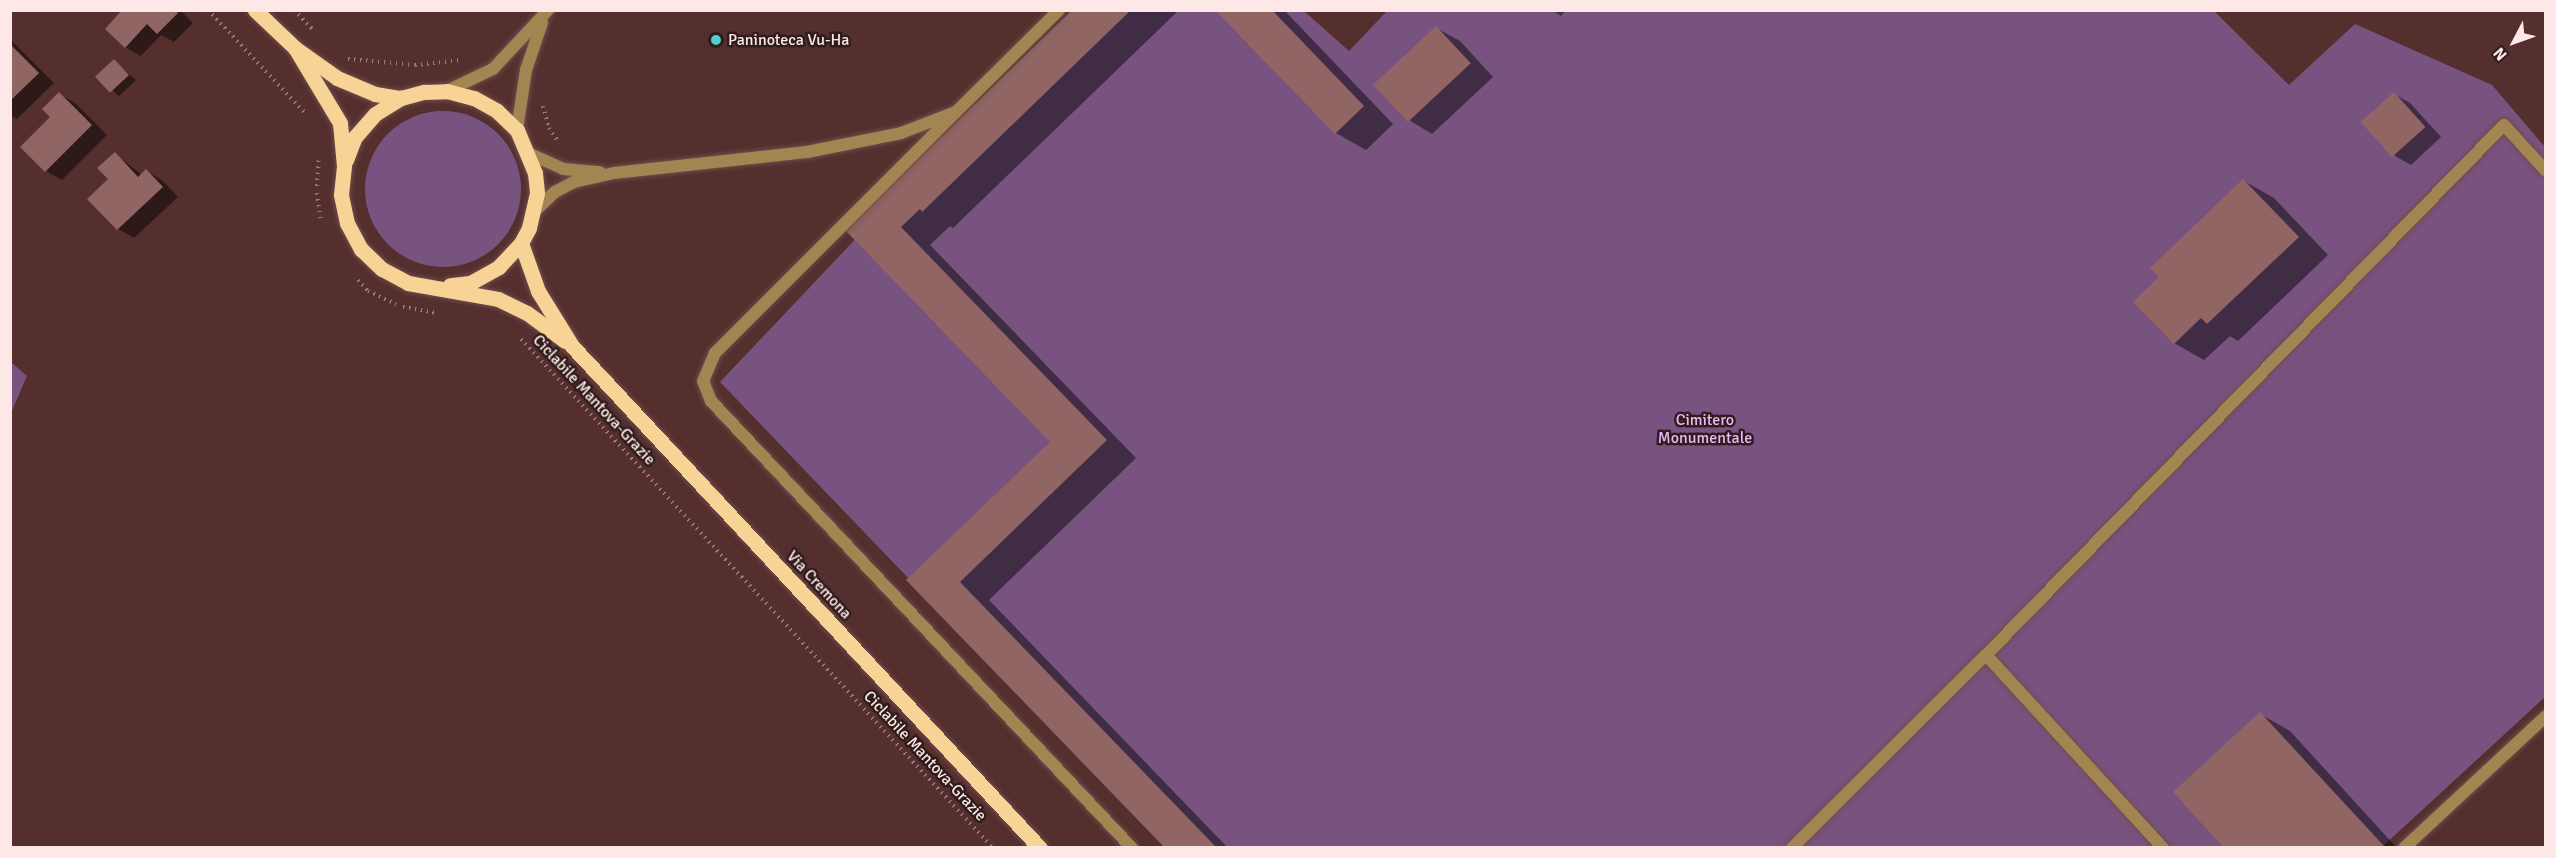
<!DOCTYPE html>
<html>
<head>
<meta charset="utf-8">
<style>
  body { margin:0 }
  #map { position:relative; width:2556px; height:858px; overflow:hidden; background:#552f2e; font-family:Signika,sans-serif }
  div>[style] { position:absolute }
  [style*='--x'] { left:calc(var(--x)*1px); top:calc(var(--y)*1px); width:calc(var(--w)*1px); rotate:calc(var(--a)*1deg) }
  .green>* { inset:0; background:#785380 }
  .round { border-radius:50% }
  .shadow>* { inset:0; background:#0007 }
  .building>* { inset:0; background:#906564; transform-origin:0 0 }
  .path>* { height:4px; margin-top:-2px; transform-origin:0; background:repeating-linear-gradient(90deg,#9a7b7a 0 1.5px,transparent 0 6px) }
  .roads { filter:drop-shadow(0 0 2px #704d4c) drop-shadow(0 0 2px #704d4c) }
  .service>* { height:12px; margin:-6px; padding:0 6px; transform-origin:6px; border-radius:6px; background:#a38552 }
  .minor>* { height:12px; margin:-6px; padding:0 6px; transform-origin:6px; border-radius:6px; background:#a38552 }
  .primary>* { height:15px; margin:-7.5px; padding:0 7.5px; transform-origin:7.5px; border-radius:7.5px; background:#f7d396 }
  .dots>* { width:16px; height:16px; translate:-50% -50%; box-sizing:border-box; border:3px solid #2f1d1c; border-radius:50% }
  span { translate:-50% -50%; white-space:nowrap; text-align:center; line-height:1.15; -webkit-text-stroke:5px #2f1d1c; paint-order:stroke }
  .poi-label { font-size:16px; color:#fde8e7 }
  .left { translate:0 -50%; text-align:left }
  .street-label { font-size:16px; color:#fde8e7 }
  .park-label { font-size:16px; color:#efb6fc }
  .frame { position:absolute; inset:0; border:12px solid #fde8e7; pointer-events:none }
  .north { position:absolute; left:2484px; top:12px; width:60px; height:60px; -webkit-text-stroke:4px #2f1d1c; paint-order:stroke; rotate:229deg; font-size:16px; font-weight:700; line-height:24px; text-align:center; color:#fde8e7 }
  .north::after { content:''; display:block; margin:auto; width:21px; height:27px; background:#fde8e7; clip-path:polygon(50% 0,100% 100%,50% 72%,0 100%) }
</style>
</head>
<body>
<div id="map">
  <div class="green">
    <div style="clip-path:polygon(1388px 10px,2214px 11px,2289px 85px,2355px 24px,2492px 85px,2545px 147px,2545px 697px,2382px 847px,1187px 847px,911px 581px,720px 382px,865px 229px,1083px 11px,1304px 11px,1349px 51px)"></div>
    <div class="round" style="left:365px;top:111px;width:156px;height:156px"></div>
    <div style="clip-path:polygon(11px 362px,27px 376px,11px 413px)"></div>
  </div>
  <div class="shadow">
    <div style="clip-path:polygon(124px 10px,180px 10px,193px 23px,174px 42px,161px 35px,141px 56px,125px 47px)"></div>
    <div style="clip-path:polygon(1075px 10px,1179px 10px,953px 228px,950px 226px,930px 245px,1136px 458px,989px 600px,1228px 848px,1167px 848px,909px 580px,1052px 442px,847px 230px)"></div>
    <div style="clip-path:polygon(1217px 10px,1284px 10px,1393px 124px,1366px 150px,1336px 133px)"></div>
    <div style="clip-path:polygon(1552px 10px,1566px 10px,1561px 16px)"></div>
    <div style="clip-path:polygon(1436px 28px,1460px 41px,1493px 77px,1432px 134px,1409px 120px,1375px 85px)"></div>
    <div style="clip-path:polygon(10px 39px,54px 83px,17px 119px,10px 116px)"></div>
    <div style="clip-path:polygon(114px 61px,136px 80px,119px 96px,97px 77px)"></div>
    <div style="clip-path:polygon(59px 94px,75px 103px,107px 135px,62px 180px,46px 171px,52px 117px)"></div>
    <div style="clip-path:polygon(2394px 94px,2410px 103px,2441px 137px,2411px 165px,2395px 156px)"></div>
    <div style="clip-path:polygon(115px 154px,142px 175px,146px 171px,162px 180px,178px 197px,134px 238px,118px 229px,89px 199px,110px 179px)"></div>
    <div style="clip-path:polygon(2244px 181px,2274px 198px,2328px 255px,2238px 341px,2230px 336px,2204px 360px,2174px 343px,2161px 277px)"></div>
    <div style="clip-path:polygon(2260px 714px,2290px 731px,2397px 848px,2226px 848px)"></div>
  </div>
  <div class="building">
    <div style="clip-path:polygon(122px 10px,175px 10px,178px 13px,157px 34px,147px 24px,125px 48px,105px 29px)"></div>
    <div style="clip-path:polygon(1072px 10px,1131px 10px,922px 212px,920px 209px,901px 227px,1107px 440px,960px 582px,1217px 848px,1165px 848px,906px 580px,1050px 442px,845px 230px)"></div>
    <div style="clip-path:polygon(1215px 10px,1272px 10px,1364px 106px,1335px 134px)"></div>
    <div style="left:1436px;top:26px;width:51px;height:86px;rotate:47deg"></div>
    <div style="clip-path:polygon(10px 44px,39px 73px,10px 101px)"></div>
    <div style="left:114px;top:59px;width:22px;height:26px;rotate:47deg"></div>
    <div style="clip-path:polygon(59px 92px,92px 125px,45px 172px,20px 147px,50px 117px,42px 109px)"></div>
    <div style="left:2394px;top:92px;width:47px;height:45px;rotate:48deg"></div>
    <div style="clip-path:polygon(115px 152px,138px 177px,146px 169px,163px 187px,117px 230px,87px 199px,108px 179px,97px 168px)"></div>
    <div style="clip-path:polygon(2243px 179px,2299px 237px,2207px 324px,2201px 318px,2174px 344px,2133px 302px,2159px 277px,2150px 268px)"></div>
    <div style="clip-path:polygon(2260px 712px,2384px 846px,2382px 848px,2224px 848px,2173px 792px)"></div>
  </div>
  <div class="path">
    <div style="--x:208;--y:10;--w:143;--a:46.7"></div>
    <div style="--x:294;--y:10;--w:30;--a:46"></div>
    <div style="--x:348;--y:59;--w:67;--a:5.1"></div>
    <div style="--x:415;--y:65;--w:46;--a:-6.2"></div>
    <div style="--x:543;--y:106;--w:23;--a:75"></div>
    <div style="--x:549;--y:128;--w:18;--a:56"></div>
    <div style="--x:317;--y:186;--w:26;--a:-86"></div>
    <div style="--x:317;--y:193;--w:28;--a:82"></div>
    <div style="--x:358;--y:280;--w:15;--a:48"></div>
    <div style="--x:368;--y:291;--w:31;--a:25"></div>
    <div style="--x:403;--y:307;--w:35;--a:10"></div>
    <div style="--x:521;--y:339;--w:694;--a:47.16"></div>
  </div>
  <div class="roads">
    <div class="service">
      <div style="--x:715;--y:353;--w:30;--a:113"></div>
      <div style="--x:703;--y:381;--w:22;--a:68"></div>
      <div style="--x:711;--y:401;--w:614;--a:46.72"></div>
      <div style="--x:1792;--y:848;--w:274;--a:-44.9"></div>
      <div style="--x:2163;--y:848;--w:262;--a:-132.5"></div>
      <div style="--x:1986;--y:655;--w:741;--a:-45.66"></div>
      <div style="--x:2504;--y:125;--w:62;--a:47.6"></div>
      <div style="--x:2404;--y:848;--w:194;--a:-42.9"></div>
    </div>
    <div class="minor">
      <div style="--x:447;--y:91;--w:51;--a:-25.6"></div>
      <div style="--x:493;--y:69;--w:81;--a:-47"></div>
      <div style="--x:517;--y:130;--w:61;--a:-81.5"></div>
      <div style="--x:526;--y:70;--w:50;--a:-71.2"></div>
      <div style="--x:530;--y:154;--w:36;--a:24"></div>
      <div style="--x:563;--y:169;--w:37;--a:5"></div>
      <div style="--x:534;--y:212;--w:29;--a:-44"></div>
      <div style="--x:555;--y:192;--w:21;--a:-28"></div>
      <div style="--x:574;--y:182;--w:41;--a:-12.7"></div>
      <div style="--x:614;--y:173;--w:194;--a:-6.2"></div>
      <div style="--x:807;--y:152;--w:96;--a:-11.4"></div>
      <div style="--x:901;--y:133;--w:59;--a:-20.9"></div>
      <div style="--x:956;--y:112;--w:145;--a:-44.7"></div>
      <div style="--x:715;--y:353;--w:337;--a:-45"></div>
    </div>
    <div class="primary">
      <div style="--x:255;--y:10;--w:55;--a:43.5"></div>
      <div style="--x:295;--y:48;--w:52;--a:35.5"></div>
      <div style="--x:337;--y:78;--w:41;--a:22.8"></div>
      <div style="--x:375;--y:94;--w:26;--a:9"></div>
      <div style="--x:295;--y:48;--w:87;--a:59"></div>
      <div style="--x:340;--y:123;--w:43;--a:84.7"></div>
      <div style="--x:344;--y:166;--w:29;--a:96"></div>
      <div style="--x:341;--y:195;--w:29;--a:78"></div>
      <div style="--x:347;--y:223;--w:30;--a:62"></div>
      <div style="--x:361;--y:249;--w:29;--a:44"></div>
      <div style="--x:382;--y:269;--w:30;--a:28"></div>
      <div style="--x:408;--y:283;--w:91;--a:10.1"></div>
      <div style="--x:498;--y:299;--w:32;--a:26"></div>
      <div style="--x:527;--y:313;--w:47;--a:36.4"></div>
      <div style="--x:346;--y:160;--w:25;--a:-69"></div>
      <div style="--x:355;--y:137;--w:30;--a:-49"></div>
      <div style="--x:375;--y:114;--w:31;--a:-32"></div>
      <div style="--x:401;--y:98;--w:24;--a:-15"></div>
      <div style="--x:424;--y:92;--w:23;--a:-2"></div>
      <div style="--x:447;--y:91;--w:28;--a:15"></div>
      <div style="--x:474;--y:98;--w:26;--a:29"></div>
      <div style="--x:497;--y:111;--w:28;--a:44"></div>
      <div style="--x:517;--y:130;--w:47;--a:67.3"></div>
      <div style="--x:535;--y:173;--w:20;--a:84"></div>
      <div style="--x:537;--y:193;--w:36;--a:103"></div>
      <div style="--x:529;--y:228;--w:17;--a:118"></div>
      <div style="--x:521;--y:243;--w:33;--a:133"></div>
      <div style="--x:499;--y:267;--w:33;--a:151"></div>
      <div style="--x:470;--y:283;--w:20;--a:174"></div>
      <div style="--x:521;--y:243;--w:51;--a:70.5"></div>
      <div style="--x:538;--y:291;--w:65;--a:58.3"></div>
      <div style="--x:572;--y:346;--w:686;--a:47.01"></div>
    </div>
  </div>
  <div class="dots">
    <div style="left:716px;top:40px;background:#51ccd3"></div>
  </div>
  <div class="poi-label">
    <span class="left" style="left:728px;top:40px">Paninoteca Vu-Ha</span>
  </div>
  <div class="street-label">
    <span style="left:594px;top:400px;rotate:47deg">Ciclabile Mantova-Grazie</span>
    <span style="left:819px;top:585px;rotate:47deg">Via Cremona</span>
    <span style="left:925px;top:756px;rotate:47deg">Ciclabile Mantova-Grazie</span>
  </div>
  <div class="park-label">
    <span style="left:1705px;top:429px">Cimitero<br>Monumentale</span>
  </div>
  <div class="frame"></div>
  <div class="north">N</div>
</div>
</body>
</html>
